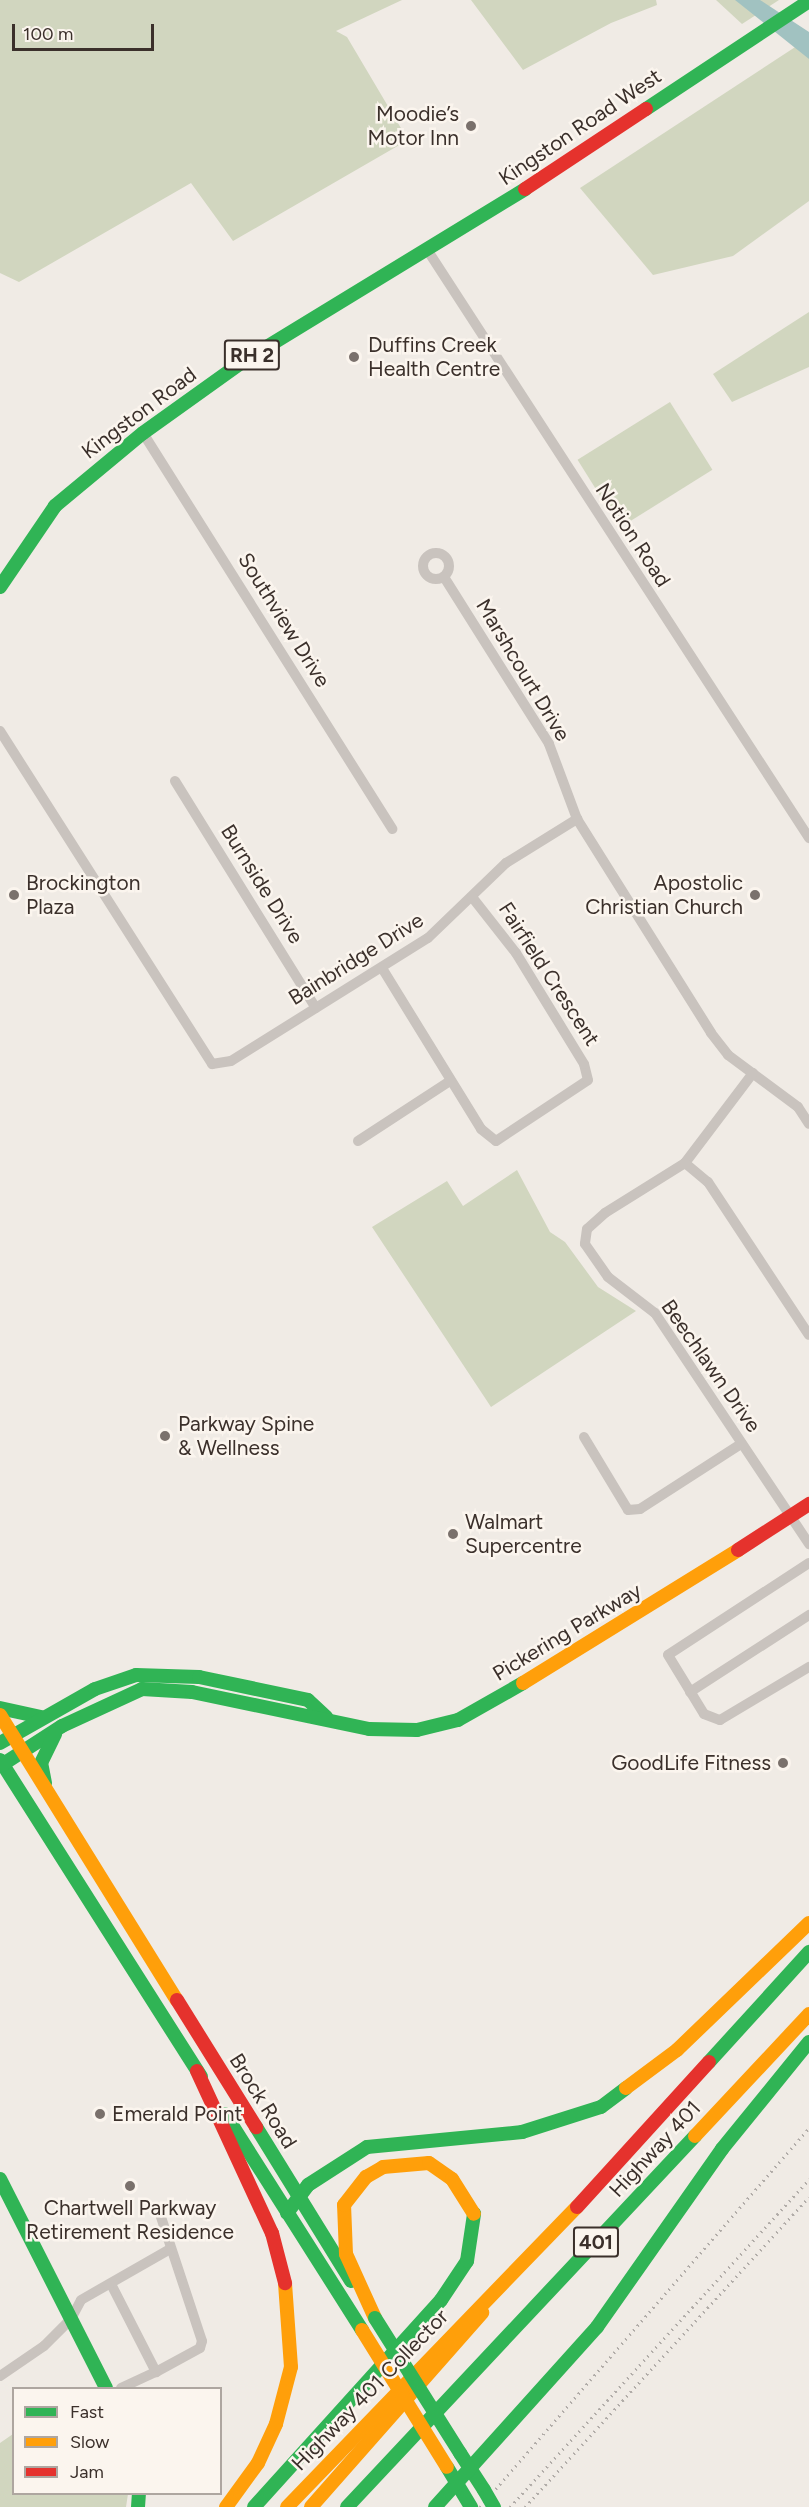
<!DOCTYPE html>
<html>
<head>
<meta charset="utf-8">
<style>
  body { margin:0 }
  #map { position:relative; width:809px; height:2507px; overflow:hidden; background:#f0ebe5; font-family:Figtree,sans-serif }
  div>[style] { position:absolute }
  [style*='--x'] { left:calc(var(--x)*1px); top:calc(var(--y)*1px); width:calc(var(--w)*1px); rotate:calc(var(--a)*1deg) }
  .green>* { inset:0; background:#d1d6bf; transform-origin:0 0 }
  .water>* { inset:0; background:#a1c2c1 }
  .street>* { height:10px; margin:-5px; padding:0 5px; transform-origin:5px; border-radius:5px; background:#c9c3be }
  .street>.ring { margin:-5px; padding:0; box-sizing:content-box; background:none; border:10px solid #c9c3be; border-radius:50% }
  .fast>* { height:14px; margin:-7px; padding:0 7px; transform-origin:7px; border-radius:7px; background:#30b455 }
  .slow>* { height:14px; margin:-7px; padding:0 7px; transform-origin:7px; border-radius:7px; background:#ff9f0a }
  .jam>* { height:14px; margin:-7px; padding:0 7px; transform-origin:7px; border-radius:7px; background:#e5322d }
  .rail>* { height:3px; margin-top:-1.5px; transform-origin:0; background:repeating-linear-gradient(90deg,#b1aca8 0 1.5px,transparent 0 6px) }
  .fast-bridge>* { height:14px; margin:-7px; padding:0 7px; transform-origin:7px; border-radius:7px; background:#30b455 }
  .slow-bridge>* { height:14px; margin:-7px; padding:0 7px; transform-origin:7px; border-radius:7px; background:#ff9f0a }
  .dots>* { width:16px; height:16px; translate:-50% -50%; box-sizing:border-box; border:3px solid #fbf5ee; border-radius:50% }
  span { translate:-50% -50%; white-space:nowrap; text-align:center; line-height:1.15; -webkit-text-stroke:5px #fbf5ee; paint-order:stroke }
  .shield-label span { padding:2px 4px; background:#fbf5ee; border:2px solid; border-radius:4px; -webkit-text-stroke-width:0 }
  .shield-label { font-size:20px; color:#3b302b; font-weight:700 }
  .poi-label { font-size:21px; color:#3b302b }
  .right { translate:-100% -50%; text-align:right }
  .left { translate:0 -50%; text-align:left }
  .street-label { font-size:21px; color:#3b302b }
  .legend { position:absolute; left:12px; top:2387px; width:210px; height:108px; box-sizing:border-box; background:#fbf5ee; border:2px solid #aea6a0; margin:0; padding:8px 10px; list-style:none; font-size:18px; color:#3b302b }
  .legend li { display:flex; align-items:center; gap:12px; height:30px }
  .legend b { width:30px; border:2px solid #aea6a0 }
  .scale { position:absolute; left:12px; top:24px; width:142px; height:27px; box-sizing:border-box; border:3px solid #3b302b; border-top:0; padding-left:8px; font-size:18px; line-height:21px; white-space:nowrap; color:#3b302b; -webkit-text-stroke:4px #fbf5ee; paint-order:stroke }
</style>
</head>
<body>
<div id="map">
  <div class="green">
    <div style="clip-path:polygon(0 0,402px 0,336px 31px,347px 37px,408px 140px,233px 241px,191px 183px,19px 282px,0 273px)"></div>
    <div style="clip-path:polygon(471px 0,656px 0,657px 5px,611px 23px,523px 70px)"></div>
    <div style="clip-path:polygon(716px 0,779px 0,742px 24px)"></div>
    <div style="clip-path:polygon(809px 38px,809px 201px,733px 256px,653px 275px,580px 188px)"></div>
    <div style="clip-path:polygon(809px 312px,809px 367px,732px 402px,713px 374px)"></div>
    <div style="left:670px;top:402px;width:80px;height:109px;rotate:58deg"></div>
    <div style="clip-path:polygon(517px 1170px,550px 1232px,565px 1242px,598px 1287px,636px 1311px,491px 1407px,372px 1227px,447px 1181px,463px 1206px)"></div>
    <div style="clip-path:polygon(13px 2434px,14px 2494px,128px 2494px,126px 2507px,0 2507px,0 2443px)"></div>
  </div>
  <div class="water">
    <div style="clip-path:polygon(735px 0,760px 0,809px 32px,809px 59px)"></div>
  </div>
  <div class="street">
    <div style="--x:428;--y:251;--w:700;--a:57.01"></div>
    <div style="--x:143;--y:433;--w:468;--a:57.8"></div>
    <div class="ring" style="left:423px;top:553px;width:16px;height:16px"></div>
    <div style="--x:444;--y:577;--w:197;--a:57.8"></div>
    <div style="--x:549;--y:744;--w:80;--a:69.5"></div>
    <div style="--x:0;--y:731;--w:395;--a:57.5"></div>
    <div style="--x:212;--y:1064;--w:19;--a:-9"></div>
    <div style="--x:231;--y:1061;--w:232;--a:-32"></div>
    <div style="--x:428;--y:938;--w:108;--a:-43.9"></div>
    <div style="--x:506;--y:863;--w:84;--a:-31.8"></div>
    <div style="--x:577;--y:819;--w:252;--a:57.9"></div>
    <div style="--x:711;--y:1033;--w:28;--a:52"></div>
    <div style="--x:728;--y:1055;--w:87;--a:36.6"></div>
    <div style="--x:798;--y:1107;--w:20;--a:57"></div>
    <div style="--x:175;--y:781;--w:267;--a:58.2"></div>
    <div style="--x:382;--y:968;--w:189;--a:58.4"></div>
    <div style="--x:481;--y:1129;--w:19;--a:39"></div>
    <div style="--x:496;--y:1141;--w:110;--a:-33.5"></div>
    <div style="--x:588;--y:1080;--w:16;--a:-104"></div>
    <div style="--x:584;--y:1064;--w:130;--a:-121.5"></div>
    <div style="--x:516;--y:953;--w:71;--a:-128.2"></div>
    <div style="--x:753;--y:1073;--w:113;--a:127.1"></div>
    <div style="--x:685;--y:1163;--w:94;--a:148"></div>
    <div style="--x:605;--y:1213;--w:24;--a:138"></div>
    <div style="--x:587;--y:1229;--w:15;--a:98"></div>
    <div style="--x:585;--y:1244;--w:40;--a:55.1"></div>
    <div style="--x:608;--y:1277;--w:59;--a:37.5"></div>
    <div style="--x:655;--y:1313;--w:278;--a:56.3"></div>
    <div style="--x:358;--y:1141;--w:110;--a:-33.1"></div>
    <div style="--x:685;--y:1163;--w:30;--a:40"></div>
    <div style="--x:708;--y:1182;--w:183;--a:56.6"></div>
    <div style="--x:584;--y:1437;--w:85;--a:58.9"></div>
    <div style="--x:628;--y:1510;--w:12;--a:-5"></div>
    <div style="--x:640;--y:1509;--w:120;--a:-32.8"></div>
    <div style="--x:809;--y:1563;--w:168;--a:146.9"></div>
    <div style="--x:668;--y:1655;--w:69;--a:58.6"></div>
    <div style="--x:704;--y:1714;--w:17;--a:21"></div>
    <div style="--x:720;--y:1720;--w:104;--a:-30.8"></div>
    <div style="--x:690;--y:1692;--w:142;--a:-32.9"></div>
    <div style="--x:112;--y:2286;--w:97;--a:62.9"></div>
    <div style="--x:156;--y:2372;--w:50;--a:-28.6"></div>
    <div style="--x:200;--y:2348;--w:7;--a:-74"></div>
    <div style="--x:202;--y:2341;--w:131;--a:-108.3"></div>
    <div style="--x:0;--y:2376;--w:53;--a:-34.3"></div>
    <div style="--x:44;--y:2346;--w:38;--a:-45"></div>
    <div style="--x:71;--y:2319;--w:21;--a:-62"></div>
    <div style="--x:81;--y:2300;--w:103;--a:-29.8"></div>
    <div style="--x:121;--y:2388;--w:38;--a:-25"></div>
  </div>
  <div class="fast">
    <div style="--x:646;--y:109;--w:196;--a:-33.5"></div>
    <div style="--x:0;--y:587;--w:98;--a:-55.8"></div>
    <div style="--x:55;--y:506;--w:114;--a:-39.7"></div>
    <div style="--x:143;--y:433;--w:122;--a:-35.6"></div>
    <div style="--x:242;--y:362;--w:332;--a:-31.4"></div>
    <div style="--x:0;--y:1708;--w:42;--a:12.4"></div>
    <div style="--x:0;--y:1743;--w:109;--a:-29.6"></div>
    <div style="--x:95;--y:1689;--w:43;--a:-18.9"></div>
    <div style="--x:136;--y:1675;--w:63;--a:1.8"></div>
    <div style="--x:199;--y:1677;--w:111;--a:11.9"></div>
    <div style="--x:308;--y:1700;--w:25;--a:43"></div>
    <div style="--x:0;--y:1760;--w:375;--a:57.6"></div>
    <div style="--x:0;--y:1766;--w:74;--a:-32.8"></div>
    <div style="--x:62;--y:1726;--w:88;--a:-24.8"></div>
    <div style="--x:142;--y:1689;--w:50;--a:3.4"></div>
    <div style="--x:192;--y:1692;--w:181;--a:11.8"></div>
    <div style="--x:369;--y:1729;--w:48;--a:1.2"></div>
    <div style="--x:417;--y:1730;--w:42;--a:-13.7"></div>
    <div style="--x:458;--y:1720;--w:75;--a:-29.6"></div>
    <div style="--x:45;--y:1783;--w:20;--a:-101"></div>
    <div style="--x:41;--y:1763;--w:32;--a:-64"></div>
    <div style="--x:709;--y:2062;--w:149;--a:-47.7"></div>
    <div style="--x:225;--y:2114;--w:256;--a:57.6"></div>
    <div style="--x:256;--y:2127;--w:181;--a:58.3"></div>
    <div style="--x:0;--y:2179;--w:234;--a:63.1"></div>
    <div style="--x:287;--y:2213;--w:35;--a:-53"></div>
    <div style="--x:308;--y:2185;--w:70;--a:-32.8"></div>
    <div style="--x:367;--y:2147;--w:156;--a:-5.5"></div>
    <div style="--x:522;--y:2132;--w:83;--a:-17.6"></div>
    <div style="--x:601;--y:2107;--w:31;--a:-37"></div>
    <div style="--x:460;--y:2453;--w:44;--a:57"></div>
    <div style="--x:447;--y:2467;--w:47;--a:59"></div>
    <div style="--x:138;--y:2507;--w:13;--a:-86"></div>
    <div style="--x:254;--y:2507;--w:279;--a:-47.9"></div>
    <div style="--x:441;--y:2300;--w:47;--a:-56.3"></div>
    <div style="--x:467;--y:2261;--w:48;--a:-81.5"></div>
    <div style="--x:347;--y:2507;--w:509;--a:-46.83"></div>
    <div style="--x:435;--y:2507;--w:242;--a:-48"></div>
    <div style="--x:597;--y:2327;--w:218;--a:-54.9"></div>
    <div style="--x:722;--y:2149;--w:138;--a:-50.9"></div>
  </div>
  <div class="slow">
    <div style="--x:523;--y:1683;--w:253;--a:-31.7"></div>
    <div style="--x:0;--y:1715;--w:335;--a:58.2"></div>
    <div style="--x:626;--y:2088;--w:64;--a:-36.7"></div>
    <div style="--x:677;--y:2050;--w:183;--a:-43.9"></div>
    <div style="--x:695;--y:2136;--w:167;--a:-46.9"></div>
    <div style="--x:375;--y:2318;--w:70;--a:-114.4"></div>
    <div style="--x:346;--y:2254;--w:49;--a:-92.3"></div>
    <div style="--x:344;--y:2205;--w:36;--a:-52"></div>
    <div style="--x:366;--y:2177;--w:20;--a:-30"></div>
    <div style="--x:383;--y:2167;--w:46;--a:-5"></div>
    <div style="--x:429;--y:2163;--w:28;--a:35"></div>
    <div style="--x:452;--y:2179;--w:41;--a:57.8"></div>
    <div style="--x:226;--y:2507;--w:54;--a:-54"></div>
    <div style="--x:258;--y:2463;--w:43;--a:-65.2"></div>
    <div style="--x:276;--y:2424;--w:59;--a:-75.3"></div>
    <div style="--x:291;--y:2367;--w:84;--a:-94.1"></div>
    <div style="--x:287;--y:2507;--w:417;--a:-46"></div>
    <div style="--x:311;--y:2507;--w:259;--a:-48.6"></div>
  </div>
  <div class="jam">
    <div style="--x:525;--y:189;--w:145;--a:-33.5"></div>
    <div style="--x:738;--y:1550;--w:85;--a:-32.9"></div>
    <div style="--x:177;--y:2000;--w:150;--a:58.1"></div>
    <div style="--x:197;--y:2071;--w:179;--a:65.2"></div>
    <div style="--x:272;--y:2233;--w:52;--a:75.4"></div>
    <div style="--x:577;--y:2207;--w:196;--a:-47.7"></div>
  </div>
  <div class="rail">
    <div style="--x:480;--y:2507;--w:502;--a:-49.04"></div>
    <div style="--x:510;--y:2507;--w:444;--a:-47.6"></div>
    <div style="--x:525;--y:2507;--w:420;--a:-47.5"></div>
  </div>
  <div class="fast-bridge">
    <div style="--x:375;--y:2318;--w:160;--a:57.8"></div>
    <div style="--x:484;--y:2490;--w:20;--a:60"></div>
  </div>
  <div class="slow-bridge">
    <div style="--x:362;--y:2330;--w:161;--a:58.2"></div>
  </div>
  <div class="dots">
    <div style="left:471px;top:126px;background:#7a716c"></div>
    <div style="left:354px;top:357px;background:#7a716c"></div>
    <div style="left:14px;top:895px;background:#7a716c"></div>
    <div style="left:755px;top:895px;background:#7a716c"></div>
    <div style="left:165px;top:1436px;background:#7a716c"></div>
    <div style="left:453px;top:1534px;background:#7a716c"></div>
    <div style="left:783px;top:1763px;background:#7a716c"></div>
    <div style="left:100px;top:2114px;background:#7a716c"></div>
    <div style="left:130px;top:2186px;background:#7a716c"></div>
  </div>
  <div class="shield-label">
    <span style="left:252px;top:355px">RH 2</span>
    <span style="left:596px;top:2242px">401</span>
  </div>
  <div class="poi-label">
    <span class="right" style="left:459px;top:126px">Moodie’s<br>Motor Inn</span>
    <span class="left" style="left:368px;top:357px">Duffins Creek<br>Health Centre</span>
    <span class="left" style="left:26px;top:895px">Brockington<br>Plaza</span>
    <span class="right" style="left:743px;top:895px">Apostolic<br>Christian Church</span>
    <span class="left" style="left:178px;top:1436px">Parkway Spine<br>&amp; Wellness</span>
    <span class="left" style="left:465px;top:1534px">Walmart<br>Supercentre</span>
    <span class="right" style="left:771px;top:1763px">GoodLife Fitness</span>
    <span class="left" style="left:112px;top:2114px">Emerald Point</span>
    <span style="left:130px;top:2220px">Chartwell Parkway<br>Retirement Residence</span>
  </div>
  <div class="street-label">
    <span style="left:580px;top:127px;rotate:-34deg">Kingston Road West</span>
    <span style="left:139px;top:413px;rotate:-37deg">Kingston Road</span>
    <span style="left:633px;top:535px;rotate:57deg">Notion Road</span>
    <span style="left:284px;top:620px;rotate:58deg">Southview Drive</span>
    <span style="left:523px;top:670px;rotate:59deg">Marshcourt Drive</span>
    <span style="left:262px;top:884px;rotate:58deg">Burnside Drive</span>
    <span style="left:356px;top:959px;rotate:-32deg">Bainbridge Drive</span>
    <span style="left:549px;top:974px;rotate:57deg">Fairfield Crescent</span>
    <span style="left:711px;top:1366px;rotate:55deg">Beechlawn Drive</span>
    <span style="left:567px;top:1632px;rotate:-31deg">Pickering Parkway</span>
    <span style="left:263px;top:2101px;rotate:58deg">Brock Road</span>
    <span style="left:655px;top:2149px;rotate:-47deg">Highway 401</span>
    <span style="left:370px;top:2390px;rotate:-46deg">Highway 401 Collector</span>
  </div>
  <ul class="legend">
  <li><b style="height:8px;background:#30b455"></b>Fast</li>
  <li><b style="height:8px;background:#ff9f0a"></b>Slow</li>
  <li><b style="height:8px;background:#e5322d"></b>Jam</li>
  </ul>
  <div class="scale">100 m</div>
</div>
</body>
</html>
